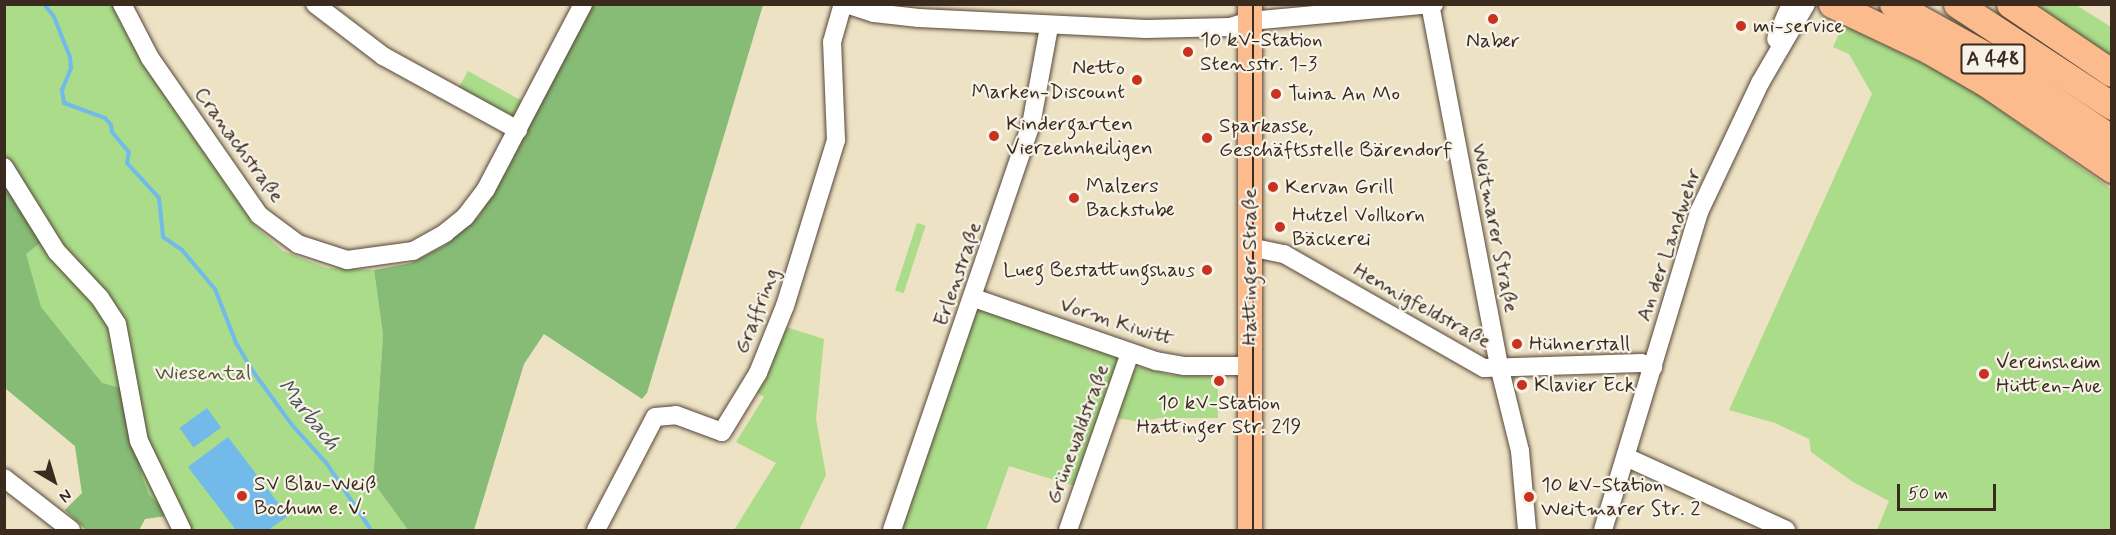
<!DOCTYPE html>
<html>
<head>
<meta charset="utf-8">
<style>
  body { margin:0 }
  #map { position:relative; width:2116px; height:535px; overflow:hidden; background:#ede2c4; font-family:Mynerve,sans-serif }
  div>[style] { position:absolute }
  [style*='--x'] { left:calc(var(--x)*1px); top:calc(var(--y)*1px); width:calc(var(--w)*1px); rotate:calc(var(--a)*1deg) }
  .green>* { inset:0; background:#aadc8a; transform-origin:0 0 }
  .forest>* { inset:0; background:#87bc76 }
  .water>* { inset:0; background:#71bae9; transform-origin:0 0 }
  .stream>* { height:4px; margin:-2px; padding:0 2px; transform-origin:2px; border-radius:2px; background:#71bae9 }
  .roads { filter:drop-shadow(0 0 2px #564637) drop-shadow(0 0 2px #564637) }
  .minor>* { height:18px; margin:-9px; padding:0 9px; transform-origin:9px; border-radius:9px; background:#fff }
  .major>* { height:24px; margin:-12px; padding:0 12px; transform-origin:12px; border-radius:12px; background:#fbbb8d }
  .highway>* { height:27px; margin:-13.5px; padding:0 13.5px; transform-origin:13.5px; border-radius:13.5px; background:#fbbb8d }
  .tram>* { height:1.5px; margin:-0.75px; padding:0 0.75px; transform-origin:0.75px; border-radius:0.75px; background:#3b2a1e }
  .dots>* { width:16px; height:16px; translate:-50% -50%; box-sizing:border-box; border:3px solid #f7f3e8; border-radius:50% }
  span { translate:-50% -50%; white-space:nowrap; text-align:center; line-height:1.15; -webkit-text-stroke:4.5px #f7f3e8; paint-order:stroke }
  .shield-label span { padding:2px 4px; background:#f7f3e8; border:2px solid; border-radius:4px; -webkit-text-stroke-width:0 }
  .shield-label { font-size:20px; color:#3b2a1e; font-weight:700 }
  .poi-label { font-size:21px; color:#3b2a1e }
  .left { translate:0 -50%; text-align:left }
  .right { translate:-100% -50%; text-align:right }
  .street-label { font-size:21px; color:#3b2a1e }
  .park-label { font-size:21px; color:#575639 }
  .water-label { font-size:22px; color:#4b555b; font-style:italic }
  .frame { position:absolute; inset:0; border:6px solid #3b2a1e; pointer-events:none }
  .north { position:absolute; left:24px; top:451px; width:60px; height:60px; -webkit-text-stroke:4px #f7f3e8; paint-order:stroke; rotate:142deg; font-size:16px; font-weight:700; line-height:24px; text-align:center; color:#3b2a1e }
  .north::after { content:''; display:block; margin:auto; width:21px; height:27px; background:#3b2a1e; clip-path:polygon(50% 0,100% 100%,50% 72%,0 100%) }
  .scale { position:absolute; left:1897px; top:484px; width:99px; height:27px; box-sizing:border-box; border:3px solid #3b2a1e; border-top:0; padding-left:8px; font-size:18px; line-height:21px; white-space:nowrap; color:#3b2a1e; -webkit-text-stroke:4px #f7f3e8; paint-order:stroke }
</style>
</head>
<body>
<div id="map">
  <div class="green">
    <div style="clip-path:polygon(5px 5px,114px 5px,129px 39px,255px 226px,283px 251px,327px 268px,374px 270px,383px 335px,373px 482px,408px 530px,181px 530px,170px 516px,145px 519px,139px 530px,86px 530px,65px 510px,82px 493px,75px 446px,5px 388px)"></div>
    <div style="clip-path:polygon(2027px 5px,2076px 5px,2111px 27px,2111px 58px)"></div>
    <div style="clip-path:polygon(1843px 25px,1961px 82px,2111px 189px,2111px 530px,1877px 530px,1889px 501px,1853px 482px,1811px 452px,1809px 439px,1775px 423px,1729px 410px,1872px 94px,1849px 54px,1833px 47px)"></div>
    <div style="left:468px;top:71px;width:63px;height:19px;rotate:29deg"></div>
    <div style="left:917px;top:223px;width:9px;height:71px;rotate:18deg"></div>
    <div style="clip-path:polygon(977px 307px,1121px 359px,1078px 487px,1009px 466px,986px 530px,899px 530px)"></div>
    <div style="clip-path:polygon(786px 327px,824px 339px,816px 419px,826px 475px,799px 530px,734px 530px,776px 463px,736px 442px,764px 397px,756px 392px)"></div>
    <div style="clip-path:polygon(1140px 367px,1170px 375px,1218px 377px,1218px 418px,1159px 418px,1141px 422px,1116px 418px,1130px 372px)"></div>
  </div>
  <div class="forest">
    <div style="clip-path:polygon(586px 5px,763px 5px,647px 393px,642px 399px,544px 334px,524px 364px,474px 530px,408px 530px,373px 482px,383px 335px,374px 270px,411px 263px,444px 246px,478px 217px,508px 168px)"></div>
    <div style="clip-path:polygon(5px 180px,45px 239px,26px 254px,41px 307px,102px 383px,128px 390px,142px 477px,149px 495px,170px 515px,145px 519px,139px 530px,86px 530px,65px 510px,82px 493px,75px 446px,5px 388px)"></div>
  </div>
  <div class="water">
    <div style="left:207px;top:408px;width:24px;height:34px;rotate:54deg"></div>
    <div style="clip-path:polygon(228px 437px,288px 516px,268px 530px,236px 530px,188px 467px)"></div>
  </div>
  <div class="stream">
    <div style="--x:44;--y:4;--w:16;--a:52"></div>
    <div style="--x:54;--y:17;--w:43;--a:68.2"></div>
    <div style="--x:70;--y:57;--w:11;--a:85"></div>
    <div style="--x:71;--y:68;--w:24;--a:112"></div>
    <div style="--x:62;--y:90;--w:13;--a:81"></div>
    <div style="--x:64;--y:103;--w:44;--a:20.1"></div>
    <div style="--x:105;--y:118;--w:9;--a:49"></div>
    <div style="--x:111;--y:125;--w:7;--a:82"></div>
    <div style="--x:112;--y:132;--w:26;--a:50"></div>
    <div style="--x:129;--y:152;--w:11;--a:100"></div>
    <div style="--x:127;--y:163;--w:47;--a:47.6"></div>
    <div style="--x:159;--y:198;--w:39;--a:84"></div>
    <div style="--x:163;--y:237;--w:23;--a:34"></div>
    <div style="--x:182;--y:250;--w:51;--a:49.8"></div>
    <div style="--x:215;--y:289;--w:58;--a:68.7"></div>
    <div style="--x:236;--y:343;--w:35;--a:59"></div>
    <div style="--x:254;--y:373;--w:64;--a:53.8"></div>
    <div style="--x:292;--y:425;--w:52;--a:48.1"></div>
    <div style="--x:327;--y:464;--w:79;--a:56.3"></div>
  </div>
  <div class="roads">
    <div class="minor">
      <div style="--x:122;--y:4;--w:61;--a:62.6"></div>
      <div style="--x:150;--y:58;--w:191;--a:55.2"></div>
      <div style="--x:259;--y:215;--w:49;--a:36.6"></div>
      <div style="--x:298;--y:244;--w:52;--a:18.1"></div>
      <div style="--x:347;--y:260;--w:67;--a:-7.8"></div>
      <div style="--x:413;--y:251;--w:37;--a:-29"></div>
      <div style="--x:445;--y:233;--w:26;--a:-39"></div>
      <div style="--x:465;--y:217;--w:35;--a:-53"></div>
      <div style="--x:486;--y:189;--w:209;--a:-62.3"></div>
      <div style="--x:315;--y:4;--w:86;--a:37.4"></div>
      <div style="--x:383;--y:56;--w:154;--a:28.7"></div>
      <div style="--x:846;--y:4;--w:29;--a:18"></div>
      <div style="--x:874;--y:13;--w:45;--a:6.3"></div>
      <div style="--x:919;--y:18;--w:227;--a:2.8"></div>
      <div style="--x:1146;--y:29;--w:84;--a:-1.4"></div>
      <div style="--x:1230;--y:27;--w:21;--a:-17"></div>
      <div style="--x:1250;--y:21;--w:185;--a:-5.3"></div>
      <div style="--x:1430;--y:4;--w:373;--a:79.2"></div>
      <div style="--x:1500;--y:370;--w:83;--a:76.1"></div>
      <div style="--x:1520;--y:451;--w:79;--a:84.9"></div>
      <div style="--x:1776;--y:39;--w:38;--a:-67"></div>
      <div style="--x:4;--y:167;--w:100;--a:58.1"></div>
      <div style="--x:57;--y:252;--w:63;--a:46.9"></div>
      <div style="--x:100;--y:298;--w:31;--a:57"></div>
      <div style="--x:117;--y:324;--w:119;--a:79.4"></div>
      <div style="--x:139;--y:441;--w:99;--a:64.2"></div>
      <div style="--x:1250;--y:247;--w:35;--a:12"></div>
      <div style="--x:1284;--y:254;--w:230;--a:29.7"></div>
      <div style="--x:1484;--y:368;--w:157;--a:-1.8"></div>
      <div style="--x:1641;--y:363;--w:13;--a:18"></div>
      <div style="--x:974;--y:298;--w:193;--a:19.1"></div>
      <div style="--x:1156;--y:361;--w:29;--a:10"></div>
      <div style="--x:1185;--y:366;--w:65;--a:0"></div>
      <div style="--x:1626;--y:457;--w:176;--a:24.5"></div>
      <div style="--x:4;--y:478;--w:85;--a:37.8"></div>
      <div style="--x:596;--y:530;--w:127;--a:-62.4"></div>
      <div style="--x:655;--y:417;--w:21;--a:-5"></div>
      <div style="--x:676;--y:415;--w:49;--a:20.3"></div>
      <div style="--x:722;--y:432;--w:69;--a:-58.6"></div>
      <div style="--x:758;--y:373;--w:72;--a:-68.1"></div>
      <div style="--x:785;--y:306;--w:174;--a:-72.9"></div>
      <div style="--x:836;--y:140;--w:98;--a:-92.3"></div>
      <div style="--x:832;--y:42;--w:40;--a:-74"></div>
      <div style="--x:892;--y:530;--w:428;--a:-71.1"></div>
      <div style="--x:1031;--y:125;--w:100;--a:-79.6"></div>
      <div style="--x:1068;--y:530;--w:188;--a:-70.7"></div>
      <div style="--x:1603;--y:530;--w:332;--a:-73.2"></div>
      <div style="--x:1699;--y:212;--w:143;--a:-64.7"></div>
      <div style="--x:1760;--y:83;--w:91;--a:-59.8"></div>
    </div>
    <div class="major">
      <div style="--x:1250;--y:4;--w:526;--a:90"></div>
    </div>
    <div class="highway">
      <div style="--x:1832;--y:4;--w:107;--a:25.4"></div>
      <div style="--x:1929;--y:50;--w:66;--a:30.1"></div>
      <div style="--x:1986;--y:83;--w:153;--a:34.3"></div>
      <div style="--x:1893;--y:4;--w:129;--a:29.1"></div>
      <div style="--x:2006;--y:67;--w:128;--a:34.2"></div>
      <div style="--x:1957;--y:4;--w:186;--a:33.3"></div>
      <div style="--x:2010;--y:4;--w:123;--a:34.1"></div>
    </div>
  </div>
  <div class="tram">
    <div style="--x:1253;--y:4;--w:526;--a:90"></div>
  </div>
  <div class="dots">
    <div style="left:1493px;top:19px;background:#c8321e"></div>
    <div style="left:1741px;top:26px;background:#c8321e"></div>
    <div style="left:1188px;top:52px;background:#c8321e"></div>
    <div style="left:1137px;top:80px;background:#c8321e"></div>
    <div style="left:1276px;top:94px;background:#c8321e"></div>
    <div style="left:994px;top:136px;background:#c8321e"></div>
    <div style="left:1207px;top:138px;background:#c8321e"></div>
    <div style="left:1273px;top:187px;background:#c8321e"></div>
    <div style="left:1074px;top:198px;background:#c8321e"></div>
    <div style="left:1280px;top:227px;background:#c8321e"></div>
    <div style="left:1207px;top:270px;background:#c8321e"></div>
    <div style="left:1517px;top:344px;background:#c8321e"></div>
    <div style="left:1984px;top:374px;background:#c8321e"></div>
    <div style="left:1219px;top:381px;background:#c8321e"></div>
    <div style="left:1522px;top:385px;background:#c8321e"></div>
    <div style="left:242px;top:496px;background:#c8321e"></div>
    <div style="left:1529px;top:497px;background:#c8321e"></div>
  </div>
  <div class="shield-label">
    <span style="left:1993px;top:59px">A 448</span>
  </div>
  <div class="poi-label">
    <span class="left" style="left:1753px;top:26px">mi-service</span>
    <span class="left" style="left:1200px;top:52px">10 kV-Station<br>Stensstr. 1-3</span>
    <span style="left:1493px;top:41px">Naber</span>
    <span class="right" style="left:1125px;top:80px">Netto<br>Marken-Discount</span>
    <span class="left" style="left:1288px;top:94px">Tuina An Mo</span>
    <span class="left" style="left:1006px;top:136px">Kindergarten<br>Vierzehnheiligen</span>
    <span class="left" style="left:1219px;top:138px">Sparkasse,<br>Geschäftsstelle Bärendorf</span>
    <span class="left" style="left:1086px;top:198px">Malzers<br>Backstube</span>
    <span class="left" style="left:1285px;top:187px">Kervan Grill</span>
    <span class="left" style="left:1292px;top:227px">Hutzel Vollkorn<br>Bäckerei</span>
    <span class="right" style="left:1195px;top:270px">Lueg Bestattungshaus</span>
    <span class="left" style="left:1529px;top:344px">Hühnerstall</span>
    <span class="left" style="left:1996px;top:374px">Vereinsheim<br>Hütten-Aue</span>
    <span class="left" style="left:1534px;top:385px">Klavier Eck</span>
    <span style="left:1219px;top:415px">10 kV-Station<br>Hattinger Str. 219</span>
    <span class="left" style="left:254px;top:496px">SV Blau-Weiß<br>Bochum e. V.</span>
    <span class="left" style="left:1541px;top:497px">10 kV-Station<br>Weitmarer Str. 2</span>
  </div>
  <div class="street-label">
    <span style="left:239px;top:145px;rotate:54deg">Cranachstraße</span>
    <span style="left:1495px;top:228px;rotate:79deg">Weitmarer Straße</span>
    <span style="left:1669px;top:245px;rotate:-71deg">An der Landwehr</span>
    <span style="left:1250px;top:267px;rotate:-90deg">Hattinger Straße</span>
    <span style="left:958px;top:274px;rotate:-71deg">Erlenstraße</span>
    <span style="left:1422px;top:306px;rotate:29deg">Hennigfeldstraße</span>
    <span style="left:757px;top:311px;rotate:-69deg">Graffring</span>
    <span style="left:1117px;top:322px;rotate:18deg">Vorm Kiwitt</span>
    <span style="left:1078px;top:434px;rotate:-70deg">Grünewaldstraße</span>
  </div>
  <div class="park-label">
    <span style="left:203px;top:373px">Wiesental</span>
  </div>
  <div class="water-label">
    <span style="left:308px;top:415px;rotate:51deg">Marbach</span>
  </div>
  <div class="frame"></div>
  <div class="north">N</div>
  <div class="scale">50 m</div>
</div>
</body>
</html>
